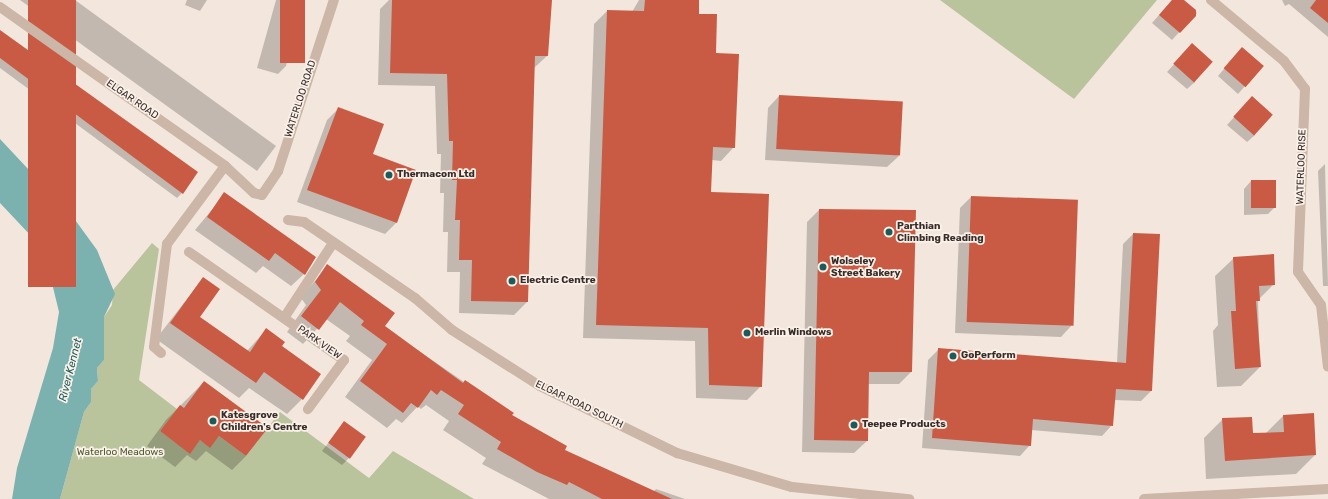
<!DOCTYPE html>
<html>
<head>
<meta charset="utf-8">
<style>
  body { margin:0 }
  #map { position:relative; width:1328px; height:499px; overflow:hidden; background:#f3e7dd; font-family:Rubik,sans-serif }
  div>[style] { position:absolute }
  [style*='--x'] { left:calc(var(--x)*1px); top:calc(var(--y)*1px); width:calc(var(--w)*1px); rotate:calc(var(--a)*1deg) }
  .green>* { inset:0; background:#b9c39c }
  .water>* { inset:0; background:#7bb1af }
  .shadow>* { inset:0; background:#0003 }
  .building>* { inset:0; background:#c95b45; transform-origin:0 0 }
  .minor>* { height:10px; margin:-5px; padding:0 5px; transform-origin:5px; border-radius:5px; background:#ccb6a8 }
  .dots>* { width:11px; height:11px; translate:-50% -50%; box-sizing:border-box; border:2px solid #faf1e9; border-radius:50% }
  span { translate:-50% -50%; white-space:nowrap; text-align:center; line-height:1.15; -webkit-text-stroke:3.5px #faf1e9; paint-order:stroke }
  .street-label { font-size:10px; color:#382c29 }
  .poi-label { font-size:10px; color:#382c29; font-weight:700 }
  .left { translate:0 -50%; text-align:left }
  .park-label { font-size:10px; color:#4b572c }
  .water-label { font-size:11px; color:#1d5b5a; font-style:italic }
</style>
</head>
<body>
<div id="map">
  <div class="green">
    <div style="clip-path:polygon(940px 0,1157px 0,1074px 99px)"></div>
    <div style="clip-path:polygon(152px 243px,159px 249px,139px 380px,177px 409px,160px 431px,190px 453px,200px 440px,210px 447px,219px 436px,246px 456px,280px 412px,369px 478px,393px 451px,474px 499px,60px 499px,84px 412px,91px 402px,91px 389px,98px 381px,97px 368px,104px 360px,104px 317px,112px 305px,113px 290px)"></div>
  </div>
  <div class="water">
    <div style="clip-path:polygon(0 139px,73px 217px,97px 250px,115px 294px,104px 317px,104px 360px,97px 368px,98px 381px,91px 389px,91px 402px,84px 412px,60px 499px,12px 499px,17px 468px,53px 348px,59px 312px,51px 279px,33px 238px,0 203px)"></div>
  </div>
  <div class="shadow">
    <div style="clip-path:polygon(20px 0,75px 0,276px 146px,257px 171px)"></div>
    <div style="clip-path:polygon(187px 0,207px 0,200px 11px,185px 5px)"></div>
    <div style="clip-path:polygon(276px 0,304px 0,286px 66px,278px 74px,257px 68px)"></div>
    <div style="clip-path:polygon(389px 0,550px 0,547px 56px,534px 68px,527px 302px,514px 315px,459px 313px,460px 272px,447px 272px,448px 232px,443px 232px,444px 193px,440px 193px,441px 154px,437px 154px,435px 86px,378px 85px,380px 9px)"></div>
    <div style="clip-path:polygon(639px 0,698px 0,698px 15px,715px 54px,734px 147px,721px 161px,712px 160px,710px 193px,761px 386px,747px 400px,696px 398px,695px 341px,583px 338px,594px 24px,607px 11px,632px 12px)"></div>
    <div style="clip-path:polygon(1172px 0,1182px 0,1197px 13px,1172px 40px,1152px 23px)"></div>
    <div style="clip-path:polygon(1282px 0,1328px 0,1328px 37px,1289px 4px,1285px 6px)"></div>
    <div style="clip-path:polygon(0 31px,182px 193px,177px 198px,0 68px)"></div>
    <div style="clip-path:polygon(1185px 52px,1195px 82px,1187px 89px,1167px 72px)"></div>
    <div style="clip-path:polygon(1235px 56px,1245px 86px,1238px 94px,1218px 76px)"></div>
    <div style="clip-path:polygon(779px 96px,899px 156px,887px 167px,765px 160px,768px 108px)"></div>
    <div style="clip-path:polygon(1245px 105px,1255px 135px,1247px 142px,1227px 125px)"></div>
    <div style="clip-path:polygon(338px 109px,371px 154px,415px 170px,396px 223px,385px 234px,297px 202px,327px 120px)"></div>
    <div style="clip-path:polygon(1325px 164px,1328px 286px,1323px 286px,1318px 171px)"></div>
    <div style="clip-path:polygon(1251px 181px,1275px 207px,1268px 214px,1244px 215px,1244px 189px)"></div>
    <div style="clip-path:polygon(225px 194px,304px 274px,291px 286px,263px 266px,256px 273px,195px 230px)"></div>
    <div style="clip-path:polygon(971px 197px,1072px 325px,1061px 337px,955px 333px,960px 208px)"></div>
    <div style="clip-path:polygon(819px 210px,911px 372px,899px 384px,868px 384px,867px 441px,854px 453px,802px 452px,807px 222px)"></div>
    <div style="clip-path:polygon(1133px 234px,1151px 391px,1141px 401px,1114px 400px,1112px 425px,1102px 436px,1031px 430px,1030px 445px,1020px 456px,922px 448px,928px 360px,939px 349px,1117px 363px,1123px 244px)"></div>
    <div style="clip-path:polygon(1234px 258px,1274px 284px,1258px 300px,1260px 367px,1241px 386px,1217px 387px,1213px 331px,1218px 325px,1215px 276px)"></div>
    <div style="clip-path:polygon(327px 266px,384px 327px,563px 450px,653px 492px,656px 489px,685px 499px,549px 499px,482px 464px,486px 458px,443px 430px,449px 421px,426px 405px,421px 409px,418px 406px,402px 423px,396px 419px,387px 428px,345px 397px,372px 360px,346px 341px,350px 336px,326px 319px,303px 344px,287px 332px,306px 305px,301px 298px)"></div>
    <div style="clip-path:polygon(203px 278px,199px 317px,247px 351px,266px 330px,280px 347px,302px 399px,287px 414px,249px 388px,239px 398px,156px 339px)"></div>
    <div style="clip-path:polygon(204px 382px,246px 456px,232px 470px,206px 451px,196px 461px,187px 455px,175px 467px,147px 446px,166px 420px)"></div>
    <div style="clip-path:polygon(1283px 416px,1315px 455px,1296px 474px,1206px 479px,1204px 438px,1223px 419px,1252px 434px,1265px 434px)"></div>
    <div style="clip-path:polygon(345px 422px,349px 458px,342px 465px,322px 451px)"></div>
  </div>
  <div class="building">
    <div style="left:28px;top:0;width:48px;height:287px"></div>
    <div style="left:280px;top:0;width:25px;height:63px"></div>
    <div style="clip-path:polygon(392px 0,552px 0,548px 56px,535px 56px,528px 302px,471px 301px,472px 260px,459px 260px,460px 220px,455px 220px,457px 180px,452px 180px,453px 141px,449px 141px,447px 74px,390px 73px)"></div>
    <div style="clip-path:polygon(645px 0,699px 0,699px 14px,717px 14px,716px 53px,739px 54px,735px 148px,713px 147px,711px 192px,769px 194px,762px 387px,709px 385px,708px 328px,596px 325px,607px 10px,644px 11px)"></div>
    <div style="clip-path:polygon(1172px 0,1184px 0,1196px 10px,1196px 16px,1180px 33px,1159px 15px)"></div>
    <div style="clip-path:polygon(1316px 0,1328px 0,1328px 23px,1310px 8px)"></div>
    <div style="clip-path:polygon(0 30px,198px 172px,183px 194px,0 58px)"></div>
    <div style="left:1192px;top:43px;width:28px;height:28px;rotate:42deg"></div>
    <div style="left:1242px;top:47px;width:29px;height:28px;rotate:41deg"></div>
    <div style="left:779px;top:95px;width:124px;height:54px;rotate:3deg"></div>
    <div style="left:1252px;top:96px;width:28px;height:28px;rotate:42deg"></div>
    <div style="clip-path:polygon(338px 107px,384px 124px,373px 154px,416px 170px,397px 223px,307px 190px)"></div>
    <div style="left:1251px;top:180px;width:25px;height:28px"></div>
    <div style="clip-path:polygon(224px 192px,316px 257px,305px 275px,275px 253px,269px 261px,207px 217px)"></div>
    <div style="left:971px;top:196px;width:107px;height:126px;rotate:2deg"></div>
    <div style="clip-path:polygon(819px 209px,916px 210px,912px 372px,869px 372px,868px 441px,814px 440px)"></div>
    <div style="clip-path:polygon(1133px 233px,1160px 234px,1152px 391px,1116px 389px,1113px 426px,1033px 419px,1031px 446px,932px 438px,938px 348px,1126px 363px)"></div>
    <div style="clip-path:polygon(1274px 254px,1275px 285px,1259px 286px,1260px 301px,1256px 301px,1261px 367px,1235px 369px,1231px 311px,1236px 311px,1233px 257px)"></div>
    <div style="clip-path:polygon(327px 264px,395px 313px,385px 326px,463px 383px,465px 380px,514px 413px,512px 415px,567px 446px,565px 450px,672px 499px,602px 499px,569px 482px,567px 485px,537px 472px,497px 449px,501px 442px,458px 414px,464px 405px,441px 390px,437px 395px,431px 390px,418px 408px,411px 403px,403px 413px,360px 381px,387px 344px,361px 325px,364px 321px,340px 302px,319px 330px,301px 316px,321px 290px,315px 282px)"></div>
    <div style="clip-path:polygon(203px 277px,220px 289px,200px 317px,250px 352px,266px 328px,285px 342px,282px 346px,321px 374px,303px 400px,264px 372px,256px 383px,170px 323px)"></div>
    <div style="clip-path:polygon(204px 381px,268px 428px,246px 456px,219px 436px,210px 448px,200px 440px,190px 454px,160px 431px,180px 405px,184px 408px)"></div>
    <div style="clip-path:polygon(1314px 413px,1316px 455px,1225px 461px,1222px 418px,1252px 417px,1253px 433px,1284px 432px,1283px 415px)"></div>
    <div style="left:344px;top:421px;width:27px;height:27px;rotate:36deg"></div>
  </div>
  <div class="minor">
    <div style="--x:1211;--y:0;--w:95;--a:39.9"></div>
    <div style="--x:1284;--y:61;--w:35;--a:53"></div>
    <div style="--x:1305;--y:89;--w:183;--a:92.2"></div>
    <div style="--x:1298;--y:272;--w:40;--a:55.1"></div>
    <div style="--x:1321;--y:305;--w:62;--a:83.6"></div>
    <div style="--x:0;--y:7;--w:276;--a:35.2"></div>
    <div style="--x:225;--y:166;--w:40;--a:43"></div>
    <div style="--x:254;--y:193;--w:8;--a:14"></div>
    <div style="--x:262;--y:195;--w:29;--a:-56"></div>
    <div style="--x:278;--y:171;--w:180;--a:-71.9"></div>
    <div style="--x:288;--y:220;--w:16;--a:7"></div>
    <div style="--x:304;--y:222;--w:135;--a:34.4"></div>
    <div style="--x:415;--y:298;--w:49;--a:40.9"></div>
    <div style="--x:452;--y:330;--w:104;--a:32.5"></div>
    <div style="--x:540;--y:386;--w:153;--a:26.1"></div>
    <div style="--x:677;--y:453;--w:120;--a:16.5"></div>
    <div style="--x:792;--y:487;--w:118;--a:5.9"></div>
    <div style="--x:189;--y:252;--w:189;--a:34.9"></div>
    <div style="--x:344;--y:360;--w:61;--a:126.3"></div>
    <div style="--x:284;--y:318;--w:90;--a:-56.8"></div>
    <div style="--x:161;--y:353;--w:9;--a:-139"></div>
    <div style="--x:154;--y:347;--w:104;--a:-82.8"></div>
    <div style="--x:167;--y:244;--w:97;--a:-53.4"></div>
    <div style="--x:1144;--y:499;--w:184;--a:-3.1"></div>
  </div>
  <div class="dots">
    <div style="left:389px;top:175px;background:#1d5b5a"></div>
    <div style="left:889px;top:232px;background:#1d5b5a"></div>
    <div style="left:823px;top:267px;background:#1d5b5a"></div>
    <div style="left:512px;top:281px;background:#1d5b5a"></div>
    <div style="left:747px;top:333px;background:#1d5b5a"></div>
    <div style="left:953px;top:356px;background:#1d5b5a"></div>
    <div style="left:213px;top:421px;background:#1d5b5a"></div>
    <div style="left:854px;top:425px;background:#1d5b5a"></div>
  </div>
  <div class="street-label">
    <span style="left:301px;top:99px;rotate:-72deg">WATERLOO ROAD</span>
    <span style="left:132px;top:100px;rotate:35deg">ELGAR ROAD</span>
    <span style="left:1302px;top:167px;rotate:-88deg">WATERLOO RISE</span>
    <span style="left:319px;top:343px;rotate:35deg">PARK VIEW</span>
    <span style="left:579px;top:405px;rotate:26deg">ELGAR ROAD SOUTH</span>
  </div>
  <div class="poi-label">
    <span class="left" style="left:397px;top:175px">Thermacom Ltd</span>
    <span class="left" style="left:897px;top:232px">Parthian<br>Climbing Reading</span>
    <span class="left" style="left:831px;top:267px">Wolseley<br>Street Bakery</span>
    <span class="left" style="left:520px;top:281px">Electric Centre</span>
    <span class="left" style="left:755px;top:333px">Merlin Windows</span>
    <span class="left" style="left:961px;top:356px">GoPerform</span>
    <span class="left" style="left:221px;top:421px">Katesgrove<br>Children's Centre</span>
    <span class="left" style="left:862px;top:425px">Teepee Products</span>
  </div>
  <div class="park-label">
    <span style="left:120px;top:453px">Waterloo Meadows</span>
  </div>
  <div class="water-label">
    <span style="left:71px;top:370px;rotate:-76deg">River Kennet</span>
  </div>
</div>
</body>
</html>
